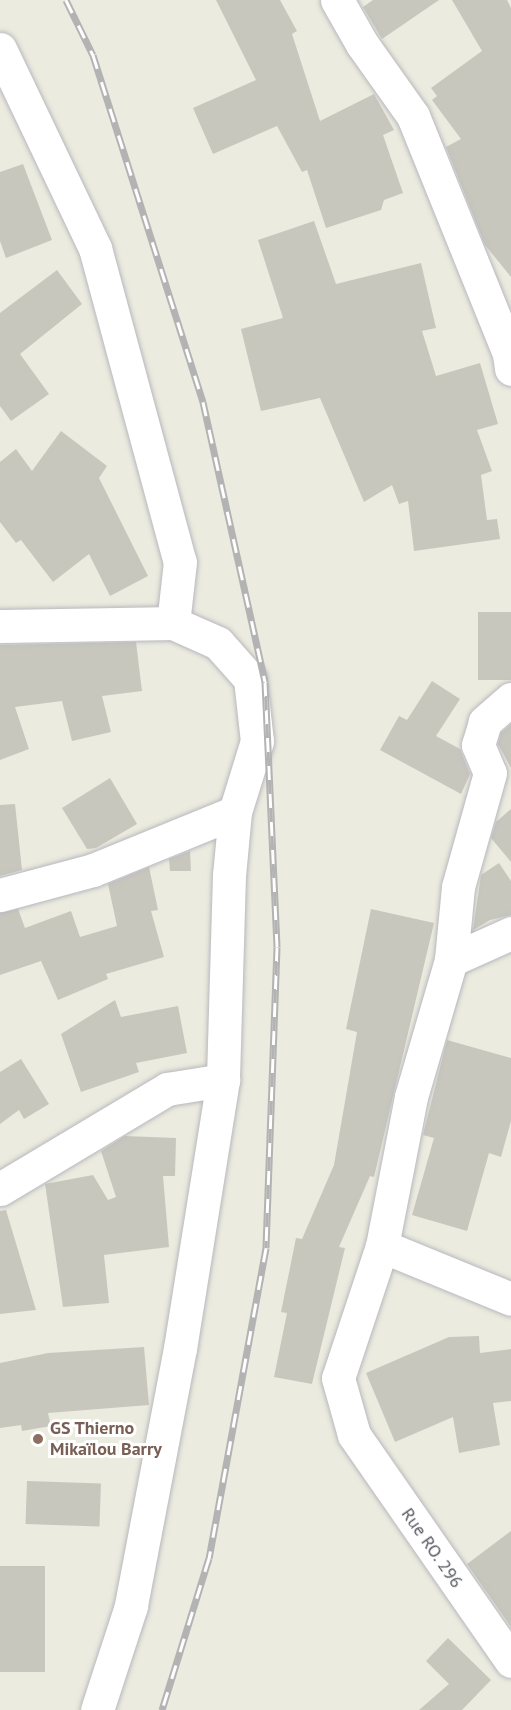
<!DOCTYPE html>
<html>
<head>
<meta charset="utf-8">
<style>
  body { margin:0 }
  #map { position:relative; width:511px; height:1710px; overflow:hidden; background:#ecebdf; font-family:"PT Sans",sans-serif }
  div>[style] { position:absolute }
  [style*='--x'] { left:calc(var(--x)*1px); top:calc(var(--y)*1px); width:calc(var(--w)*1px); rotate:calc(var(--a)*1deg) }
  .building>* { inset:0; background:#c8c7be; transform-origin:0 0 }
  .roads { filter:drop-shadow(0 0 2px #b7b8be) drop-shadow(0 0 2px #b7b8be) }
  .minor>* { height:33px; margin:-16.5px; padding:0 16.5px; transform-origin:16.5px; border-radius:16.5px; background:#fff }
  .rail>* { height:7px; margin-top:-3.5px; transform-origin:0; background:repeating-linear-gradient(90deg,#fff 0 14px,#b3b3b4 0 28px); box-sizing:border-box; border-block:2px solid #b3b3b4 }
  .dots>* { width:16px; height:16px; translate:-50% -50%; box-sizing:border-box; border:3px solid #fff; border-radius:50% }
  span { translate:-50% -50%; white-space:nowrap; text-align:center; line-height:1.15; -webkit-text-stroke:6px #fff; paint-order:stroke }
  .education-label { font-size:18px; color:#785e54; font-weight:700 }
  .left { translate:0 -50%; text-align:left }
  .street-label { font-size:18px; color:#585a60 }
</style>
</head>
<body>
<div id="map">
  <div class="building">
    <div style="clip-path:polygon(216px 0,280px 0,297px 31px,292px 34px,320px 121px,374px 94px,394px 130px,383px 135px,403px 193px,384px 200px,381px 210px,326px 228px,307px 170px,302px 172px,277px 126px,213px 154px,193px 108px,256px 80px)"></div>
    <div style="clip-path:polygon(373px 0,439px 0,382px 39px,363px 7px)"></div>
    <div style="clip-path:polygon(452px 0,507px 0,511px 8px,511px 277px,485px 245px,446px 147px,461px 139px,432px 100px,437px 96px,431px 88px,482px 51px)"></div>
    <div style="clip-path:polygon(23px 164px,52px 240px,6px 258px,0 241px,0 172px)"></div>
    <div style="clip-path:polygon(314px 221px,336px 284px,421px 263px,436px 328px,422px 331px,436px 376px,480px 363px,498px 424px,477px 430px,492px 471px,481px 475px,487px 520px,497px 519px,500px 539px,414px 551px,408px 501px,399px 504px,392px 485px,364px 502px,320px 398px,261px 411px,241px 329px,283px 318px,258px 240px)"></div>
    <div style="clip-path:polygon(57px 270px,82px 304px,20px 354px,49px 394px,11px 421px,0 406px,0 313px)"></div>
    <div style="clip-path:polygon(61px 431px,107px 466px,99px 478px,148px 576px,110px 596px,89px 554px,53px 582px,21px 540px,16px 543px,0 522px,0 462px,16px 449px,32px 471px)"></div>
    <div style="left:511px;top:612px;width:68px;height:33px;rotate:90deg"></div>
    <div style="clip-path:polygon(136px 642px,142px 691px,102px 696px,111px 732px,72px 741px,62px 701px,15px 707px,29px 749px,0 760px,0 645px)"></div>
    <div style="clip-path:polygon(432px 681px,460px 699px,436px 736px,460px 749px,470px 774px,461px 794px,380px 750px,399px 716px,407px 720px)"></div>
    <div style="clip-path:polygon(511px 724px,511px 768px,498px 744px,501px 733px)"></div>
    <div style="clip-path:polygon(110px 778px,137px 824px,96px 848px,87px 849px,62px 808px)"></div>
    <div style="clip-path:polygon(15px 804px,22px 870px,0 876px,0 805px)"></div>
    <div style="clip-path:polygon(511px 809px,511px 862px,491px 838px,496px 822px)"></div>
    <div style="clip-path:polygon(190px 851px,191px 871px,170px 871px,169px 859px)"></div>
    <div style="clip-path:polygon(499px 863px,511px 881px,511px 915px,490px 920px,473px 930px,481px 875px)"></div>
    <div style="clip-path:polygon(149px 867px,158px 910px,151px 911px,164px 957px,106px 974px,108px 979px,58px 1000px,41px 961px,0 975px,0 913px,18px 909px,25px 928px,71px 911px,80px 937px,117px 926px,108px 884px)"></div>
    <div style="clip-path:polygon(371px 909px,434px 923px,374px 1177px,370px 1176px,339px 1247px,345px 1248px,312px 1384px,274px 1377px,287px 1313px,281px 1312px,296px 1238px,302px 1239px,334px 1165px,357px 1032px,346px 1029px)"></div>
    <div style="clip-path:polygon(115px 1000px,121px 1017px,178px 1006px,187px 1053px,136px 1063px,139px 1072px,81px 1092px,61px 1034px)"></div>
    <div style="clip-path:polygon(447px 1040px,511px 1058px,511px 1121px,501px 1157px,489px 1153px,467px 1231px,412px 1215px,434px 1138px,423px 1135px)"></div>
    <div style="clip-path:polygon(21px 1059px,49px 1104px,24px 1119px,19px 1110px,0 1124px,0 1072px)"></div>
    <div style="clip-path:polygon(125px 1136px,176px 1138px,175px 1176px,163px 1176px,169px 1247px,104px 1255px,109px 1303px,63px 1307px,45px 1184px,93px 1175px,108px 1200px,116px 1197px,101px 1151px)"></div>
    <div style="clip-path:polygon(6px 1210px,36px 1310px,0 1314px,0 1211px)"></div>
    <div style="clip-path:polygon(479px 1336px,480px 1353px,511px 1349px,511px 1401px,493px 1403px,500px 1445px,459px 1453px,453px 1417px,395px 1442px,366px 1373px,449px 1337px)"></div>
    <div style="clip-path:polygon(144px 1347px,149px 1405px,48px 1413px,51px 1426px,22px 1431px,21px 1425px,0 1428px,0 1363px,48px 1353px)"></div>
    <div style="left:27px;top:1481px;width:74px;height:43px;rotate:2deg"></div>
    <div style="clip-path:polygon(511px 1531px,511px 1627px,467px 1564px)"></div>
    <div style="left:0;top:1566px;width:45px;height:106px"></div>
    <div style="clip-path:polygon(448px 1638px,491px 1680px,462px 1710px,419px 1710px,449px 1684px,426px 1661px)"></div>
  </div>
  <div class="roads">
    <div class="minor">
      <div style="--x:337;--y:0;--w:51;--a:60.4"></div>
      <div style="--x:362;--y:44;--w:88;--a:54.7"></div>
      <div style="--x:413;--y:116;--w:257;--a:68"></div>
      <div style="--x:509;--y:354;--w:15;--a:82"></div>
      <div style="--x:0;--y:49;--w:221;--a:64.5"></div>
      <div style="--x:95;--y:248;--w:325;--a:74.9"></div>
      <div style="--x:180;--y:562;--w:61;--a:96.5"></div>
      <div style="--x:173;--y:623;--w:49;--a:24"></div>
      <div style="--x:218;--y:643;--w:48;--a:48.4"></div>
      <div style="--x:250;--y:679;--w:62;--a:83.6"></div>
      <div style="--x:257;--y:741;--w:74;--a:107.2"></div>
      <div style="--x:235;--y:812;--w:63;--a:95.4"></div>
      <div style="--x:229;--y:875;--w:205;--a:91.7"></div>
      <div style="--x:0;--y:626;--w:173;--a:-1"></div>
      <div style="--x:511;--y:699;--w:35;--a:139"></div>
      <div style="--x:485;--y:722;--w:24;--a:107"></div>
      <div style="--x:478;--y:745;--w:30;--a:67"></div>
      <div style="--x:490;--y:773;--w:118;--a:105.7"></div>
      <div style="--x:458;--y:887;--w:73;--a:95.5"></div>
      <div style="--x:451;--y:960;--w:143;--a:106.3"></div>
      <div style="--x:411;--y:1097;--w:152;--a:101"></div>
      <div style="--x:382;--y:1246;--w:139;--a:108.4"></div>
      <div style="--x:338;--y:1378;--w:59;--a:74.3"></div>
      <div style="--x:354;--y:1435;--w:275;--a:55.2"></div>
      <div style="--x:0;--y:895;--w:96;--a:-15"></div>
      <div style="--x:93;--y:870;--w:153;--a:-22.2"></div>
      <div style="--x:451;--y:960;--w:66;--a:-24.2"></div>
      <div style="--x:0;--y:1189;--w:195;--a:-30.9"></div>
      <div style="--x:167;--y:1089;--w:57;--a:-9.1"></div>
      <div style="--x:223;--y:1080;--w:271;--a:99.1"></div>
      <div style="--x:180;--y:1348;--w:263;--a:100.8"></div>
      <div style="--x:131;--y:1606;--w:109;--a:108.1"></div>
      <div style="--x:382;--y:1246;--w:139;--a:22.3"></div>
    </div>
  </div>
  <div class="rail">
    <div style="--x:66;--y:0;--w:61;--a:63.9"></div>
    <div style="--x:93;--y:55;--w:364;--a:72.4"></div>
    <div style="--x:203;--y:402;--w:287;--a:77.5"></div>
    <div style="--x:265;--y:682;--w:265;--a:87.4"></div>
    <div style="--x:277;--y:947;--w:301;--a:92.1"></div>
    <div style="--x:266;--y:1248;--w:315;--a:100.4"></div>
    <div style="--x:209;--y:1558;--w:159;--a:107.2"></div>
  </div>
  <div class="dots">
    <div style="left:38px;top:1439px;background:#8d6e63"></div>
  </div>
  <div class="education-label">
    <span class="left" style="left:50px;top:1439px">GS Thierno<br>Mikaïlou Barry</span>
  </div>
  <div class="street-label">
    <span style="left:432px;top:1548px;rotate:55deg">Rue RO. 296</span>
  </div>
</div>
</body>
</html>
